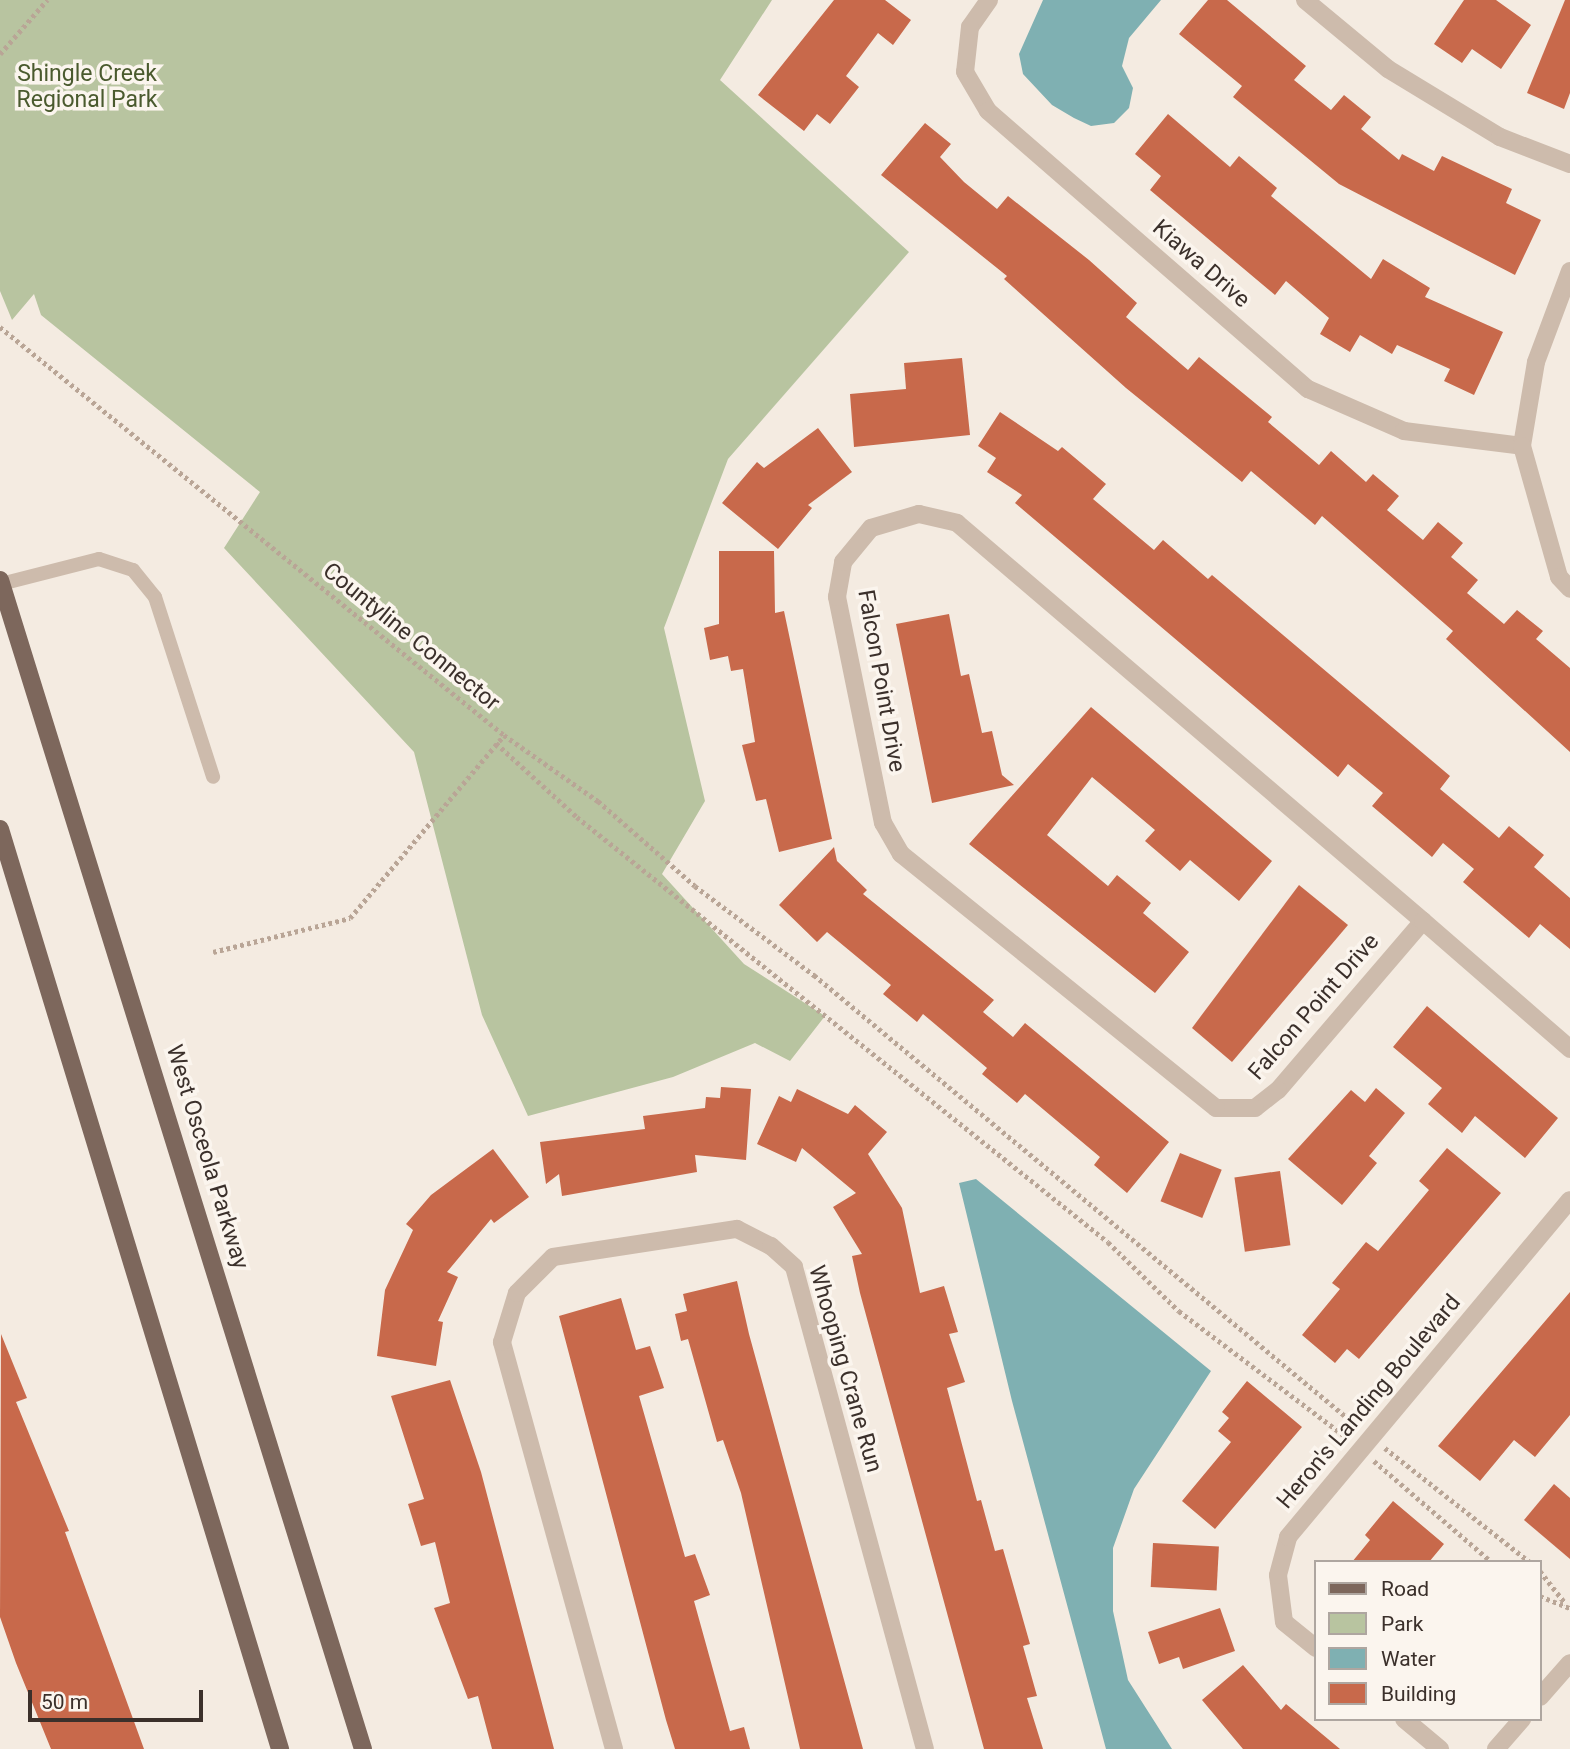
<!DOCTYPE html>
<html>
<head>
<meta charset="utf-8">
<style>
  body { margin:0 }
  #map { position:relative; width:1570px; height:1749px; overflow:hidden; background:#f4ebe1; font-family:Roboto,sans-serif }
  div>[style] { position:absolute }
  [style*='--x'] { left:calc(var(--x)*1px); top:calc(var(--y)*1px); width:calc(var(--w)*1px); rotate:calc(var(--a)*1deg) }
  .green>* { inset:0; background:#b8c4a0 }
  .water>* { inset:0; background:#7fb0b2 }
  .building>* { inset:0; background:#c8694b; transform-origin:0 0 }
  .path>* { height:4.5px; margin-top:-2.25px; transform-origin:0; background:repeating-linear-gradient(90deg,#b9a596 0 3.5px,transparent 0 7px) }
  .lane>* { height:14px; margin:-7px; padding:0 7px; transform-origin:7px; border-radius:7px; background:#cdbbac }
  .street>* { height:18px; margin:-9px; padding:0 9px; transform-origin:9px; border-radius:9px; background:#cdbbac }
  .primary>* { height:18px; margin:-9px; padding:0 9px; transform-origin:9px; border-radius:9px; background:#7d675c }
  span { translate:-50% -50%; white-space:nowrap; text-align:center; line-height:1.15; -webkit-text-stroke:7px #fbf5ee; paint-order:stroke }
  .park-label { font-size:23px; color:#4a5a2e }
  .street-label { font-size:23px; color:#3b302b }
  .legend { position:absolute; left:1314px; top:1560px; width:228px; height:161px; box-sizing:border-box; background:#fbf5ee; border:2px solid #aea6a0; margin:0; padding:9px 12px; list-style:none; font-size:21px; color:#3b302b }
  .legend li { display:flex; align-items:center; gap:14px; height:35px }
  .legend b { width:35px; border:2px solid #aea6a0 }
  .scale { position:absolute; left:28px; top:1690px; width:175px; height:32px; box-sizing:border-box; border:4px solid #3b302b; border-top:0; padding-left:9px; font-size:21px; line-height:24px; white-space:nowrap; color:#3b302b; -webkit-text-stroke:5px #fbf5ee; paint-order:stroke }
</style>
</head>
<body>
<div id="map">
  <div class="green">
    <div style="clip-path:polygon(0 0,772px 0,720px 80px,909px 252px,728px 459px,664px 628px,705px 801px,662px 874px,744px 964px,825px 1016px,790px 1061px,755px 1043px,673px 1077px,528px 1116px,482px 1015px,414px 752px,224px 548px,260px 492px,41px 315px,34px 294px,12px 320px,0 291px)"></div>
  </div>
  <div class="water">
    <div style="clip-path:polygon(1043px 0,1161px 0,1129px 38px,1122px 66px,1133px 88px,1129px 108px,1114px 123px,1091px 126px,1074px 118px,1052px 105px,1023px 74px,1019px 54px)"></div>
    <div style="clip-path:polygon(976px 1179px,1211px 1371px,1134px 1489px,1113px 1548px,1113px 1611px,1128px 1680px,1172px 1749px,1106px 1749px,1012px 1401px,959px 1183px)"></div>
  </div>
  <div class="building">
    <div style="clip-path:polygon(834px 0,885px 0,911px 20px,893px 45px,878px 33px,846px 76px,859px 87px,830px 124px,817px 114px,804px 131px,758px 95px)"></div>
    <div style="clip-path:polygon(1208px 0,1227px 0,1306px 66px,1294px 80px,1331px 110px,1344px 95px,1371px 117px,1361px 129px,1399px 160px,1402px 154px,1434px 171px,1442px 156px,1512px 189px,1506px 203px,1541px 220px,1515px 275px,1339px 184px,1233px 97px,1242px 86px,1179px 34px)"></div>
    <div style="clip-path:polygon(1464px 0,1496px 0,1531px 25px,1501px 69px,1472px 49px,1462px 63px,1434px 44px)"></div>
    <div style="clip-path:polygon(1565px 0,1570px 0,1570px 93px,1564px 109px,1527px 93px)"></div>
    <div style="clip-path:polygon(1168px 114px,1230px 167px,1239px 156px,1277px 188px,1271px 196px,1371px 279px,1383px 259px,1430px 288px,1425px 297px,1503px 332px,1474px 395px,1444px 381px,1450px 369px,1397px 345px,1392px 354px,1360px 335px,1350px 352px,1320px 334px,1329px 318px,1286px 281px,1275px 295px,1150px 190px,1161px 176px,1135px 154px)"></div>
    <div style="clip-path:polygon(925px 123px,951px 144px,940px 157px,964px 182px,997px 209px,1008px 196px,1089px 260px,1137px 303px,1126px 317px,1188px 370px,1199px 357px,1272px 417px,1268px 422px,1319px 465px,1331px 451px,1366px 482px,1373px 474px,1399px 496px,1387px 510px,1423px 540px,1438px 522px,1463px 543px,1451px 557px,1478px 580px,1467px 593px,1504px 624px,1517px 610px,1543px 631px,1536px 639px,1570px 668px,1570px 752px,1446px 639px,1453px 631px,1322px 516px,1315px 525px,1251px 471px,1242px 482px,1126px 388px,1004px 279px,1007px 276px,881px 175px)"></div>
    <div style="clip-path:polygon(962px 358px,970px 435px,854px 447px,850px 394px,906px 389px,904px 363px)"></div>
    <div style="clip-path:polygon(1000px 412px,1058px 451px,1062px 447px,1106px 484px,1093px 499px,1154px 550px,1163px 540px,1208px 579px,1212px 575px,1450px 776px,1440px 789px,1499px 838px,1509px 826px,1544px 855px,1534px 867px,1570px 898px,1570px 949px,1540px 924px,1529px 938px,1463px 882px,1474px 869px,1443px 843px,1432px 857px,1372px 806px,1383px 793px,1348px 764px,1338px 777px,1015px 503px,1022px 495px,987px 472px,996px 458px,978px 446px)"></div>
    <div style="clip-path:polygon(818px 428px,852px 472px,808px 505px,812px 508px,778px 549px,722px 503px,757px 462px,764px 468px)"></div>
    <div style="clip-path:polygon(719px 551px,774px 551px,775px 613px,784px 611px,832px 839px,779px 852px,766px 799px,756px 801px,742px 745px,755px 742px,743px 669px,731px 671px,728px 656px,710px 660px,704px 628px,719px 624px)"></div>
    <div style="clip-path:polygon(949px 614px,961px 676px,969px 674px,982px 733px,992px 731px,1002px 775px,1014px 785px,932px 803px,896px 624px)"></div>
    <div style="clip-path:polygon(1091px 707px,1272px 861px,1239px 901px,1190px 860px,1180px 871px,1145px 841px,1155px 830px,1092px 777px,1047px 835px,1108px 886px,1117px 875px,1151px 903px,1143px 913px,1189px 952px,1155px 993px,969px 844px)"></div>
    <div style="clip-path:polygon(834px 847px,837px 861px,867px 890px,863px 894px,994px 1000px,983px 1012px,1013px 1037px,1025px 1023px,1169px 1142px,1127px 1193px,1094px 1165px,1100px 1157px,1025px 1094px,1017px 1103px,982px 1074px,987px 1068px,923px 1014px,917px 1022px,883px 994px,891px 985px,827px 932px,817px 942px,779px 905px)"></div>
    <div style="clip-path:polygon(1299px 885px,1348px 925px,1232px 1062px,1192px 1028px)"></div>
    <div style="clip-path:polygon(1427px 1006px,1558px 1118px,1525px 1158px,1475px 1116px,1462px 1133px,1428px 1104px,1442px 1088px,1393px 1047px)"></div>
    <div style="clip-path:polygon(721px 1087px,751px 1089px,746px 1160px,695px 1155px,697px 1172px,562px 1196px,559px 1174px,546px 1184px,540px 1142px,645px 1129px,643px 1116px,705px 1108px,706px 1097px,720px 1098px)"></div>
    <div style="clip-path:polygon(1376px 1088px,1405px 1113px,1369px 1156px,1377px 1163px,1342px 1205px,1288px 1159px,1351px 1090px,1365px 1102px)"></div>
    <div style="clip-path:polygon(797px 1089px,848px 1114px,855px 1105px,887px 1132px,868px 1154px,902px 1208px,920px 1293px,944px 1286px,958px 1332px,949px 1334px,965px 1382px,947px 1388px,977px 1501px,981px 1500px,995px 1551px,1003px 1549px,1030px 1644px,1023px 1646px,1037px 1696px,1027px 1698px,1043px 1749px,984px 1749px,860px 1293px,852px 1256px,862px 1254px,833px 1207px,856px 1193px,802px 1148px,796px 1162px,757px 1144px,779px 1096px,791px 1102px)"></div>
    <div style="clip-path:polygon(1447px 1148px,1501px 1193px,1359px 1359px,1347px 1349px,1335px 1363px,1302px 1335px,1340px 1289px,1332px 1283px,1366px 1242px,1378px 1251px,1429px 1190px,1419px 1181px)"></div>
    <div style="clip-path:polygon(493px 1149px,529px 1197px,494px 1223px,491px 1219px,447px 1272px,458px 1277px,438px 1321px,443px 1322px,436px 1366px,377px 1356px,385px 1290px,413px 1230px,406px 1224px,431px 1195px)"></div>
    <div style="left:1180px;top:1153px;width:45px;height:52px;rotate:22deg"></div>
    <div style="left:1280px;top:1171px;width:75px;height:46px;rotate:82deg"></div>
    <div style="clip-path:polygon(737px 1281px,749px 1334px,863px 1749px,800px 1749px,741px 1493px,723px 1440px,717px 1442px,688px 1339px,681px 1341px,675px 1314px,687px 1311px,683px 1294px)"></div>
    <div style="clip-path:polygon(1570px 1292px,1570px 1415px,1535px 1457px,1514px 1440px,1480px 1481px,1438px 1446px)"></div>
    <div style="clip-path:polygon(621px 1298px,636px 1350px,650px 1346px,664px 1388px,639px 1396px,685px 1557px,695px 1554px,710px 1595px,694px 1601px,730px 1731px,744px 1727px,750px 1749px,675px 1749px,666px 1720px,559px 1316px)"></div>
    <div style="clip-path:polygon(1px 1334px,27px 1398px,16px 1402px,69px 1531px,65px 1532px,144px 1749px,51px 1749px,16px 1663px,0 1617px)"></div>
    <div style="clip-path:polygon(450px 1380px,481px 1472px,554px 1749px,492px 1749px,478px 1696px,468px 1699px,434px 1608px,450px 1603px,435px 1542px,421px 1546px,408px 1504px,424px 1499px,391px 1396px)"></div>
    <div style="clip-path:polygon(1247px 1381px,1302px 1427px,1215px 1529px,1182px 1501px,1231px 1442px,1218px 1431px,1229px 1418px,1222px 1412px)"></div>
    <div style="clip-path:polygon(1554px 1484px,1570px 1498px,1570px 1559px,1524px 1520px)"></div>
    <div style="clip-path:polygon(1393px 1501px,1444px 1544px,1429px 1562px,1352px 1562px,1370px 1540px,1365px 1535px)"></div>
    <div style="left:1153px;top:1543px;width:66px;height:44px;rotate:3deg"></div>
    <div style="clip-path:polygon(1220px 1608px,1235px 1651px,1183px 1669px,1179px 1657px,1159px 1664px,1148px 1632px)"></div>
    <div style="clip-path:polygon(1243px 1665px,1281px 1710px,1286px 1704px,1340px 1749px,1243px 1749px,1202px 1700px)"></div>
  </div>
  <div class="path">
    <div style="--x:0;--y:54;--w:72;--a:-49"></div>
    <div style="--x:0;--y:327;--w:648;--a:38.99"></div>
    <div style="--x:504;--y:735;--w:115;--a:35.1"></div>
    <div style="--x:598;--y:801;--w:129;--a:41.2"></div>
    <div style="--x:695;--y:886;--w:149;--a:36.8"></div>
    <div style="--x:814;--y:975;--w:704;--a:39.7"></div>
    <div style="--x:496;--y:743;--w:110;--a:42.4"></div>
    <div style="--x:577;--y:817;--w:680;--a:38.67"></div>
    <div style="--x:1108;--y:1242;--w:99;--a:44.2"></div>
    <div style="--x:1179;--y:1311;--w:209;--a:37"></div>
    <div style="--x:213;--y:952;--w:141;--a:-13.9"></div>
    <div style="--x:350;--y:918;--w:239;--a:-49.9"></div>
    <div style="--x:1385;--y:1448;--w:184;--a:38.2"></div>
    <div style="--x:1374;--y:1461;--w:155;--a:40.6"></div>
    <div style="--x:1540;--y:1571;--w:42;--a:51.8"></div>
    <div style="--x:1540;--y:1596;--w:32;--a:22"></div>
  </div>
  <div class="lane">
    <div style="--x:1;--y:584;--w:101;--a:-14.3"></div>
    <div style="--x:99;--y:559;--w:36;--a:18"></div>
    <div style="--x:133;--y:570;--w:35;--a:51"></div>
    <div style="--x:155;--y:597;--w:189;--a:72.1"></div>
  </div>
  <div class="street">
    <div style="--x:989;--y:0;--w:33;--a:125"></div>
    <div style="--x:970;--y:27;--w:45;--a:96.3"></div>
    <div style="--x:965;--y:72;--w:45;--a:59.5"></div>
    <div style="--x:988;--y:111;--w:424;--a:41"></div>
    <div style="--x:1308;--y:389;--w:105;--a:23.6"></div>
    <div style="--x:1404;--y:431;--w:119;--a:7.2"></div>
    <div style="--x:1305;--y:0;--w:108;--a:39.7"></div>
    <div style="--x:1388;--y:69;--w:131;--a:31.3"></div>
    <div style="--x:1500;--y:137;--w:75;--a:21.1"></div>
    <div style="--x:1570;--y:271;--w:97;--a:110.5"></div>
    <div style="--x:1536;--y:362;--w:85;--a:99.5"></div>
    <div style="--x:1522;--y:446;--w:136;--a:74.2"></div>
    <div style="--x:1559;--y:577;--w:16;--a:47"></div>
    <div style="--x:1423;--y:921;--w:223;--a:130.6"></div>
    <div style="--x:1278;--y:1090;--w:29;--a:142"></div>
    <div style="--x:1255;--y:1108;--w:39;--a:180"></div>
    <div style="--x:1216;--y:1108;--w:405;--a:-141.1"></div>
    <div style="--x:901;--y:854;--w:36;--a:-120"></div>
    <div style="--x:883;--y:823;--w:231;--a:-101.5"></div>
    <div style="--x:837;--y:597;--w:36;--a:-80"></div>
    <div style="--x:843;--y:562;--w:44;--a:-50.5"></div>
    <div style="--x:871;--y:528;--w:50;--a:-16.3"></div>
    <div style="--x:919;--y:514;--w:39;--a:13"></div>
    <div style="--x:957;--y:523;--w:613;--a:40.5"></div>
    <div style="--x:1423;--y:921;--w:195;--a:41"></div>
    <div style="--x:1316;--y:1648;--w:41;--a:-140.9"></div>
    <div style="--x:1284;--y:1622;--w:47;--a:-97.3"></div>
    <div style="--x:1278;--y:1575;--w:39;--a:-75"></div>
    <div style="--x:1288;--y:1537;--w:439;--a:-50.1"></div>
    <div style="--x:1540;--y:1697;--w:45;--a:-48.6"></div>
    <div style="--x:1404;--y:1719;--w:47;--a:39.8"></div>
    <div style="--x:614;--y:1749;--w:422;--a:-105.4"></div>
    <div style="--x:502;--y:1342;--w:51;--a:-73"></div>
    <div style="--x:517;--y:1293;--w:51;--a:-45"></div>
    <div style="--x:553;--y:1257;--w:186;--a:-8.7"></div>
    <div style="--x:737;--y:1229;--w:38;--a:27"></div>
    <div style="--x:771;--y:1246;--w:31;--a:42"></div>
    <div style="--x:794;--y:1267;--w:499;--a:74.8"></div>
    <div style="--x:1496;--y:1749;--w:40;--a:-49"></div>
  </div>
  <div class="primary">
    <div style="--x:0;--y:580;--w:1224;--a:72.75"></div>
    <div style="--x:0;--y:829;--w:962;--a:73.07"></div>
  </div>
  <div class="park-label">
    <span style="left:87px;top:87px">Shingle Creek<br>Regional Park</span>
  </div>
  <div class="street-label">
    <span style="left:1201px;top:264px;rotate:41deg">Kiawa Drive</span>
    <span style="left:411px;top:637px;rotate:39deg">Countyline Connector</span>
    <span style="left:881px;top:681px;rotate:80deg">Falcon Point Drive</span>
    <span style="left:1314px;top:1007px;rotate:-49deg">Falcon Point Drive</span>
    <span style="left:207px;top:1157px;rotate:73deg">West Osceola Parkway</span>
    <span style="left:845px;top:1369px;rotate:74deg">Whooping Crane Run</span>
    <span style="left:1369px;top:1402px;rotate:-50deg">Heron's Landing Boulevard</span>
  </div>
  <ul class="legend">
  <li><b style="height:9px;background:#7d675c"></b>Road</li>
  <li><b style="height:19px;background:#b8c4a0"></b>Park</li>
  <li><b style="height:19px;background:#7fb0b2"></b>Water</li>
  <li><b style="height:19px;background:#c8694b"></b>Building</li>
  </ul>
  <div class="scale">50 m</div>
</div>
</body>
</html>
